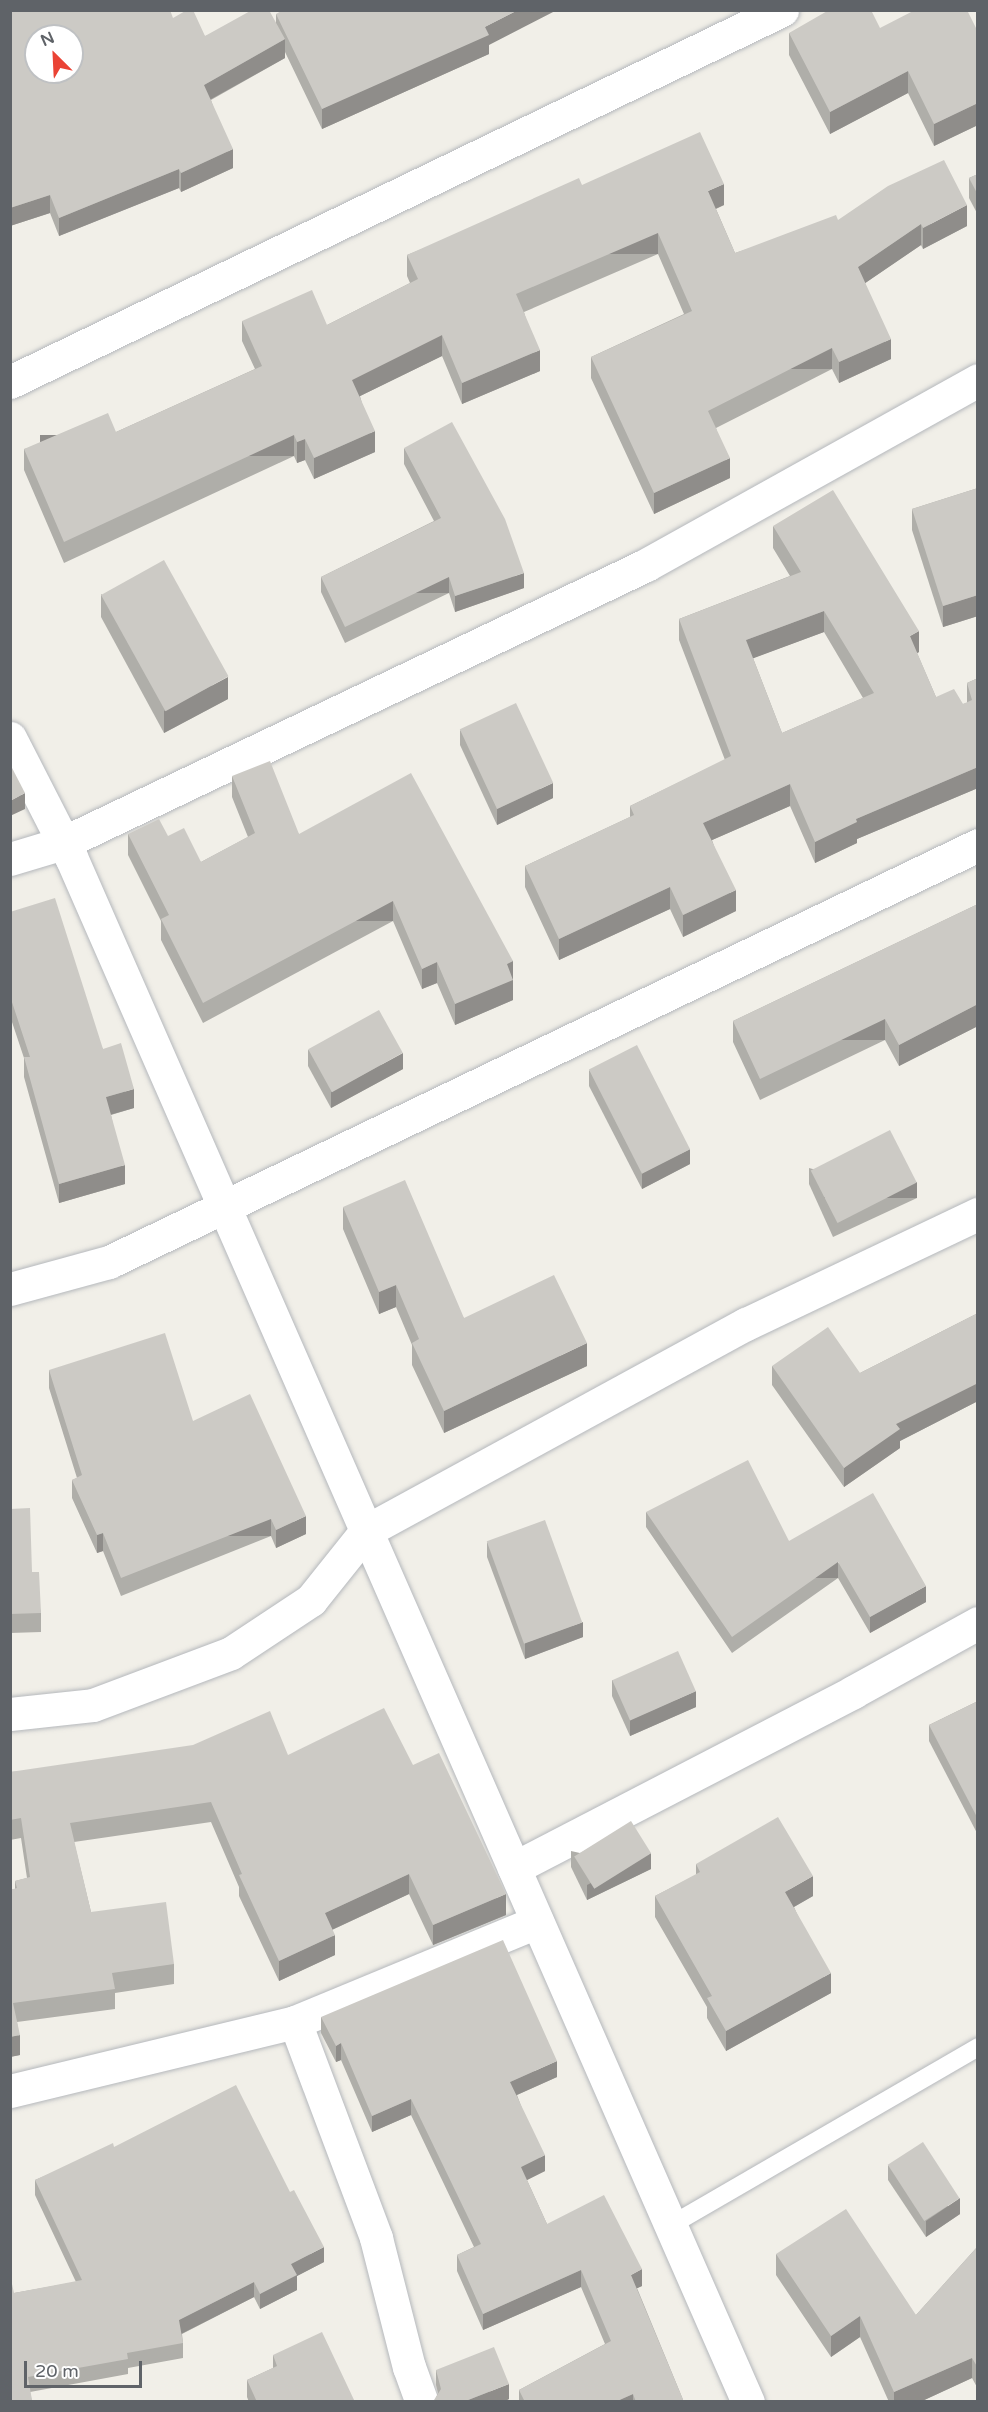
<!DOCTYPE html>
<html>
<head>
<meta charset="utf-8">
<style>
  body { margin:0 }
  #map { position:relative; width:988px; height:2412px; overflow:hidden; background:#f1efe8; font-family:"Varela Round",sans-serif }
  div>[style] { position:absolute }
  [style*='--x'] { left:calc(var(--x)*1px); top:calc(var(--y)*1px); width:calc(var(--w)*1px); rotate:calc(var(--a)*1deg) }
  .roads { filter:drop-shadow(0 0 2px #b5b8bc) drop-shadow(0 0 2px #b5b8bc) }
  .lane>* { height:18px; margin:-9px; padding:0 9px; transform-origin:9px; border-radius:9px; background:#fff }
  .street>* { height:33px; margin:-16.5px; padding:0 16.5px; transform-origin:16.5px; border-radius:16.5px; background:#fff }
  .wall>* { inset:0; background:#afaea9 }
  .shaded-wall>* { inset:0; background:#8f8d8a; transform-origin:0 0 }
  .building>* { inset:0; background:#cccac5; transform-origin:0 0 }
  span { translate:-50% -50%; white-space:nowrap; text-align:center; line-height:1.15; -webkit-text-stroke:4.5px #fff; paint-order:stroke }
  .frame { position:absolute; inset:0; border:12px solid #5f6368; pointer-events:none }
  .north { position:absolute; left:24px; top:24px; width:60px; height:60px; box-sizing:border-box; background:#fff; border:2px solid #bfc1c3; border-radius:50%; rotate:336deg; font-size:16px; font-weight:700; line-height:24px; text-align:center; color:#5f6368 }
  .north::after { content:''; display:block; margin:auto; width:21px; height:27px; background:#ea4335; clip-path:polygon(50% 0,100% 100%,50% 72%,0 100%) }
  .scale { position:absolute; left:24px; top:2361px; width:118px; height:27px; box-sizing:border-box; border:3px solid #5f6368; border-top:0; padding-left:8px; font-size:18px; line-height:21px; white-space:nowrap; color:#5f6368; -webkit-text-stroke:4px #fff; paint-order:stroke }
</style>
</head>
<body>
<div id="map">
  <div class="roads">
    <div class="lane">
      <div style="--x:673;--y:2224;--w:353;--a:-30.1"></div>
    </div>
    <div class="street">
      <div style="--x:10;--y:382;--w:857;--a:-25.73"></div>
      <div style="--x:10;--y:738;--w:134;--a:62.9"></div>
      <div style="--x:71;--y:857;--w:1687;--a:66.34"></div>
      <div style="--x:10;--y:859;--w:55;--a:-16.8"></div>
      <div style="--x:63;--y:843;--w:646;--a:-25.49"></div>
      <div style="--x:646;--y:565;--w:380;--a:-29.1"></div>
      <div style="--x:10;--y:1289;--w:103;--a:-15.3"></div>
      <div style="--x:109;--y:1262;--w:964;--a:-25.63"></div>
      <div style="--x:10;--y:1714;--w:83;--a:-6.2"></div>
      <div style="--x:93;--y:1705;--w:147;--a:-20.6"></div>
      <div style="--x:231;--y:1653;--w:96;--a:-33.5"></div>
      <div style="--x:311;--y:1600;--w:88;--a:-51.4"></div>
      <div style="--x:366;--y:1531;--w:433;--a:-28.6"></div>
      <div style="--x:746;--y:1324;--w:257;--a:-25.4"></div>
      <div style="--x:514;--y:1868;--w:382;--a:-27.4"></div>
      <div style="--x:853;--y:1692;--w:143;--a:-28.9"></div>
      <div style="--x:295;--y:2022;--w:231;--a:69.4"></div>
      <div style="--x:376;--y:2238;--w:133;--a:75.7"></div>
      <div style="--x:409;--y:2367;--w:37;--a:70"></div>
      <div style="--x:10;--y:2091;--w:293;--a:-13.6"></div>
      <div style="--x:295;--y:2022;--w:262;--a:-22.5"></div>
    </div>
  </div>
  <div class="wall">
    <div style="clip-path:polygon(10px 10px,173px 18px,205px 36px,276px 24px,276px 14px,489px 45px,489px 54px,322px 129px,285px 52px,285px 58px,211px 100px,233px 168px,181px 192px,179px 188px,59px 236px,50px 213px,10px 226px)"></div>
    <div style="clip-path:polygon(880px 28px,978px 32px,978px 125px,934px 146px,908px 93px,830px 134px,789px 55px,789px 33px)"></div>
    <div style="clip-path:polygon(978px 174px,978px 215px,969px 198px,969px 178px)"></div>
    <div style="clip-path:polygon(582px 185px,724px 205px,716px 209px,735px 253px,838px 220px,967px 226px,923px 249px,921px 245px,865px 283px,891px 359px,839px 383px,832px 369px,716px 428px,730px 478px,654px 514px,591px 378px,591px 357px,684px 314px,658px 254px,524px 312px,540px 371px,462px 404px,442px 356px,360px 396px,375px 452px,314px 479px,305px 460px,297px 463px,294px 456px,64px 563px,24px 470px,24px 449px,116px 432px,255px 369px,242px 341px,242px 321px,327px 325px,410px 283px,407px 276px,407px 255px)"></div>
    <div style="clip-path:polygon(404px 448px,524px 588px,455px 612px,449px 593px,345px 643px,321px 592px,321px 577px,434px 521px,404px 464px)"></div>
    <div style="clip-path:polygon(978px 488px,978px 616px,943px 627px,912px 530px,912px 509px)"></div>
    <div style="clip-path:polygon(evenodd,773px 526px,919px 652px,917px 653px,936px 697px,963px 704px,967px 703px,967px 683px,978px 678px,978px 788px,857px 839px,857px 843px,815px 863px,790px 806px,712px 840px,736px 911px,683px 937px,670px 909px,559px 960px,525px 887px,525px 866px,630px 817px,630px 806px,725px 760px,679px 640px,679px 619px,790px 576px,773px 548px,773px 526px,824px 632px,863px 698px,782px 733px,753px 658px,824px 632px)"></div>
    <div style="clip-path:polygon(101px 594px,228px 699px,164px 733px,101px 617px)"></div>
    <div style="clip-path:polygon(460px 730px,553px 798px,497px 825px,460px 745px)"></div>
    <div style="clip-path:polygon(232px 776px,299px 834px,513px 961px,513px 1000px,455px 1025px,437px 983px,422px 989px,393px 921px,203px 1023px,161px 940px,161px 921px,128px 855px,128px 834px,168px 836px,201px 862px,248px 837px,232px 797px)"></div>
    <div style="clip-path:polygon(978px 904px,978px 1026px,899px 1066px,885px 1040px,760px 1100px,733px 1042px,733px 1021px)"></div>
    <div style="clip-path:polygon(10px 912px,103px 1049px,134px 1108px,111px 1115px,125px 1184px,59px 1203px,24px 1077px,24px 1058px,10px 1016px)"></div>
    <div style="clip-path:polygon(308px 1050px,403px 1069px,331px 1108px,308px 1066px)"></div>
    <div style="clip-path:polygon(589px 1070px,690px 1164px,642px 1189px,589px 1086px)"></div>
    <div style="clip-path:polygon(809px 1168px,917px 1198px,833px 1237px,809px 1184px)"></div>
    <div style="clip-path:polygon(343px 1207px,464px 1318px,587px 1366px,444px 1433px,412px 1365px,412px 1345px,396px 1307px,379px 1314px,343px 1229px)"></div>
    <div style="clip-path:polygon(978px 1313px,978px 1401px,900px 1441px,900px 1448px,844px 1487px,772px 1385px,772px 1366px,860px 1373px)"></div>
    <div style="clip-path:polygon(49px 1370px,193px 1421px,306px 1534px,276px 1548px,271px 1536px,121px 1596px,103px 1551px,97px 1553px,72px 1498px,72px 1480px,77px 1478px,49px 1388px)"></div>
    <div style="clip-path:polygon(10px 1509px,32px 1572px,41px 1613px,41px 1632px,10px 1633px)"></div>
    <div style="clip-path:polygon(646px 1512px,789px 1541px,926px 1602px,870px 1633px,838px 1578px,732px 1653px,646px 1527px)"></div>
    <div style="clip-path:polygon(487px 1542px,583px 1637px,525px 1659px,487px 1557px)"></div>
    <div style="clip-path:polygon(612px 1680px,696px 1707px,630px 1736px,612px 1696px)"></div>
    <div style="clip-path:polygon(978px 1701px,978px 1835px,929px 1741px,929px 1725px)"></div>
    <div style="clip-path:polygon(288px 1755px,413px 1765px,506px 1915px,433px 1945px,409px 1894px,332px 1930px,335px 1955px,279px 1981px,239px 1896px,239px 1887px,211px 1822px,74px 1842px,91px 1912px,174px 1964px,174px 1984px,115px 1993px,115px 2009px,17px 2022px,20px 2055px,10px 2057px,10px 1890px,15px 1889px,15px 1881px,27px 1878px,21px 1838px,10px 1840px,10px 1772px)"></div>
    <div style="clip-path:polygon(571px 1851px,651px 1869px,587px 1900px,571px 1867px)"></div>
    <div style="clip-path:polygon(696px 1864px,813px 1896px,794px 1907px,831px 1993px,726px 2051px,707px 2018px,707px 2007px,655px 1917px,655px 1896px,696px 1875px)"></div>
    <div style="clip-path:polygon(321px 2017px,557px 2077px,517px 2095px,545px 2171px,527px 2180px,547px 2224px,642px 2286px,637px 2288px,684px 2402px,519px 2402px,519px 2390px,605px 2344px,581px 2287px,483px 2330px,457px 2271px,457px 2255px,474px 2247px,411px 2115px,372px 2132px,341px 2060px,336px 2062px,321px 2033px)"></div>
    <div style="clip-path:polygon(114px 2147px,324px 2262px,297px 2276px,297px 2290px,260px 2309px,254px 2297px,182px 2334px,183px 2343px,183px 2358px,128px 2368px,128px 2374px,30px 2392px,32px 2402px,10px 2402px,14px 2293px,76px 2282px,35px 2195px,35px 2180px)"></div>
    <div style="clip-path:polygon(888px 2165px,960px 2214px,926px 2237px,888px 2180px)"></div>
    <div style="clip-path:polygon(978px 2246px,978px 2389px,972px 2378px,920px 2402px,889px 2402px,860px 2337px,831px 2357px,776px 2275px,776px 2254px,916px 2315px)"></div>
    <div style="clip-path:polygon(273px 2355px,355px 2402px,249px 2402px,247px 2397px,247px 2380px,273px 2368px)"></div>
    <div style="clip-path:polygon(436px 2370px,509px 2399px,503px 2402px,434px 2402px,438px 2393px,436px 2385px)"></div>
  </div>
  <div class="shaded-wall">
    <div style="clip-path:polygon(518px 10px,557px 10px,489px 45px,489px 54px,322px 129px,322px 109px)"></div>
    <div style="clip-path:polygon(285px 39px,285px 58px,204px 103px,204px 85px)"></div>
    <div style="clip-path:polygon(908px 71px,908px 93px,830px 134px,830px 112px)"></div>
    <div style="clip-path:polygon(978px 103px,978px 125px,934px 146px,934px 124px)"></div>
    <div style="clip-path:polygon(233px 149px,233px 168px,181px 192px,181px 173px)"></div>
    <div style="clip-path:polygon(179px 169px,179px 188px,59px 236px,59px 218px)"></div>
    <div style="clip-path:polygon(724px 184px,724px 205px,708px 212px,708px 191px)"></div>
    <div style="clip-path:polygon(50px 195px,50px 213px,10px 226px,10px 208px)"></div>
    <div style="clip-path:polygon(967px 205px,967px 226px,923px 249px,923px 228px)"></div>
    <div style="clip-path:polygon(921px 224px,921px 245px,858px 288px,858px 267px)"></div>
    <div style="left:658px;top:233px;width:21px;height:155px;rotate:90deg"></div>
    <div style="clip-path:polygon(442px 335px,442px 356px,352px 400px,352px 380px)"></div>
    <div style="clip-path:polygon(891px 339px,891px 359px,839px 383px,839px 362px)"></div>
    <div style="left:832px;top:348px;width:21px;height:139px;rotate:90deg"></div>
    <div style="clip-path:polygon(540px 350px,540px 371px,462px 404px,462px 383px)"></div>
    <div style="clip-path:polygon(375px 431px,375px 452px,314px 479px,314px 458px)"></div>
    <div style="left:294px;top:435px;width:21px;height:254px;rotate:90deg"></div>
    <div style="clip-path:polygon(305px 439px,305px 460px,297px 463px,297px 442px)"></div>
    <div style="clip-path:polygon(730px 458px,730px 478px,654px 514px,654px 493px)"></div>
    <div style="clip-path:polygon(524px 573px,524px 588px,455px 612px,455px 596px)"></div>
    <div style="left:449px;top:577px;width:16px;height:115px;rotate:90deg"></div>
    <div style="clip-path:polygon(978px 595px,978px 616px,943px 627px,943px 606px)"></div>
    <div style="clip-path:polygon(824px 611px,824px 632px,746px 661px,746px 640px)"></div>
    <div style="clip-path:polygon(919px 631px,919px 652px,910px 657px,910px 636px)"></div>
    <div style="clip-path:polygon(228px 677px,228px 699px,164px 733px,164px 711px)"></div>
    <div style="clip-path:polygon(978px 767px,978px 788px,857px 839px,857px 843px,815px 863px,815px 842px,856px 819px)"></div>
    <div style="clip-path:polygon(553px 783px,553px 798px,497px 825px,497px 809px)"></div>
    <div style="clip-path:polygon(790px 784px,790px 806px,703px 844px,703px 823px)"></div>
    <div style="clip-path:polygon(25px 793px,25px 809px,10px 816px,10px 801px)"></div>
    <div style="clip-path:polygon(670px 887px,670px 909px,559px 960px,559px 939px)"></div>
    <div style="clip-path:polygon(736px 890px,736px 911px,683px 937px,683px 915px)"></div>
    <div style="left:393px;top:901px;width:20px;height:216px;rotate:90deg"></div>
    <div style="clip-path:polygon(513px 961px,513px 1000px,455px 1025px,455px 1004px,507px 964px)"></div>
    <div style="clip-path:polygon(437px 962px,437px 983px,422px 989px,422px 969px)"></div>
    <div style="clip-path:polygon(978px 1004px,978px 1026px,899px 1066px,899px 1045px)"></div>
    <div style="left:885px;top:1019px;width:21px;height:139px;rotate:90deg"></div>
    <div style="clip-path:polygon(403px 1053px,403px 1069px,331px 1108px,331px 1092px)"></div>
    <div style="clip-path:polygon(134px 1089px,134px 1108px,106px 1116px,106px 1097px)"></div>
    <div style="clip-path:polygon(690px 1149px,690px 1164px,642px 1189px,642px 1173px)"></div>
    <div style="clip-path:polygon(125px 1165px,125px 1184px,59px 1203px,59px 1184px)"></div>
    <div style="left:917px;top:1182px;width:16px;height:93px;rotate:90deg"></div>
    <div style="clip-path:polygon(396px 1285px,396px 1307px,379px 1314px,379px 1292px)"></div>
    <div style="clip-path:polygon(587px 1343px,587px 1366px,444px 1433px,444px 1411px)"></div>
    <div style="clip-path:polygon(978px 1383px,978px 1401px,900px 1441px,900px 1448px,844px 1487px,844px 1468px,896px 1424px)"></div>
    <div style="clip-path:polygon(306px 1516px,306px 1534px,276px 1548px,276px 1530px)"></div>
    <div style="left:271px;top:1519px;width:17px;height:161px;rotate:90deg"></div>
    <div style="clip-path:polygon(103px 1533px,103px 1551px,97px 1553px,97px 1535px)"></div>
    <div style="left:838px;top:1562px;width:16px;height:130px;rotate:90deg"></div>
    <div style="clip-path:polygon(926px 1586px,926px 1602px,870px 1633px,870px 1617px)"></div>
    <div style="clip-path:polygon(583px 1622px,583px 1637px,525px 1659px,525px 1643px)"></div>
    <div style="clip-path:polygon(696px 1691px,696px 1707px,630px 1736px,630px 1720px)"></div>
    <div style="clip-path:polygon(651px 1853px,651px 1869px,587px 1900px,587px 1885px)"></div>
    <div style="clip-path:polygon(409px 1874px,409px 1894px,325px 1933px,325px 1913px)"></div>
    <div style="clip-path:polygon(813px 1876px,813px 1896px,785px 1912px,785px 1892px)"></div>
    <div style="clip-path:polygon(506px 1894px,506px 1915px,433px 1945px,433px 1925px)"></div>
    <div style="clip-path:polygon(335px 1935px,335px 1955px,279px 1981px,279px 1961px)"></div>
    <div style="clip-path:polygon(831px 1973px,831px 1993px,726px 2051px,726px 2031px)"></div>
    <div style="clip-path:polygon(20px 2035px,20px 2055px,10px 2057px,10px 2037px)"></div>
    <div style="clip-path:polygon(341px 2043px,341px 2060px,336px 2062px,336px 2046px)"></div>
    <div style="clip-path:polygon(557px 2061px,557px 2077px,510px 2098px,510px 2082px)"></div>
    <div style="clip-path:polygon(411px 2099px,411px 2115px,372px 2132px,372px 2116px)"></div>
    <div style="clip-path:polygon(545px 2155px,545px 2171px,521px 2183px,521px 2167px)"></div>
    <div style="clip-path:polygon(960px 2198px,960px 2214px,926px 2237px,926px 2221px)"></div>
    <div style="clip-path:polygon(324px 2247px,324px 2262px,297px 2276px,297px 2290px,260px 2309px,260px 2294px,291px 2264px)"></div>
    <div style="clip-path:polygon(642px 2269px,642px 2286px,631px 2291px,631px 2275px)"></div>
    <div style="clip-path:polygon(581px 2270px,581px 2287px,483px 2330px,483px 2314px)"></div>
    <div style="clip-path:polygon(254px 2282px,254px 2297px,179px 2335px,179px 2320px)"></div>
    <div style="clip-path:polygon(860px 2316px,860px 2337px,831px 2357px,831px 2336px)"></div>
    <div style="clip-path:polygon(972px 2358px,972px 2378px,920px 2402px,894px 2402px,894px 2392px)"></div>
    <div style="clip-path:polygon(509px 2384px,509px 2399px,503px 2402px,463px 2402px)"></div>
    <div style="clip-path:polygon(633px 2394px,633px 2402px,615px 2402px)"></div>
  </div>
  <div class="building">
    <div style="clip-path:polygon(evenodd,10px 10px,170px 10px,173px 18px,187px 10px,193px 10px,205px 36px,252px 10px,269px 10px,285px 39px,204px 85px,233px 149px,181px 173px,179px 169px,59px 218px,50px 195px,10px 208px,10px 10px,36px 36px,72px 36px,72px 72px,36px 72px,36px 36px)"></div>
    <div style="clip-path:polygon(283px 10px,518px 10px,485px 27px,489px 35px,322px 109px,276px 14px)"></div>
    <div style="clip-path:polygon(829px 10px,871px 10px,880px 28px,915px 10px,967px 10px,978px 32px,978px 103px,934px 124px,908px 71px,830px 112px,789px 33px)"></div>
    <div style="clip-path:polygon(700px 132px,724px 184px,708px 191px,735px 253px,836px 215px,838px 220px,888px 186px,944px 160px,967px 205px,923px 228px,921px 224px,858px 267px,891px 339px,839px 362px,832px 348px,708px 411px,730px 458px,654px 493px,591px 357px,692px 311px,658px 233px,516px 294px,540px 350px,462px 383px,442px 335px,352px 380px,375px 431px,314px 458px,305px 439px,297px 442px,294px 435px,64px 542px,24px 449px,108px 413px,116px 432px,262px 366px,242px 321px,312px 290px,327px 325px,418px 279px,407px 255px,579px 178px,582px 185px)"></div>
    <div style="clip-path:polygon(978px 174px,978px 195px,969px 178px)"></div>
    <div style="clip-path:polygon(452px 422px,505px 519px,524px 573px,455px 596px,449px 577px,345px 627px,321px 577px,441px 518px,404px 448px)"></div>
    <div style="clip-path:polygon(978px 488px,978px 595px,943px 606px,912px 509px)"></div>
    <div style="clip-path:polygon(evenodd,833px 490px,919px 631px,910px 636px,936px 697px,954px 689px,963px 704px,972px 700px,967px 683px,978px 678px,978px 767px,856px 819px,857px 822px,815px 842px,790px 784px,703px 823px,736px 890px,683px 915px,670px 887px,559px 939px,525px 866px,634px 815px,630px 806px,731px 756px,679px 619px,801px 572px,773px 526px,833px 490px,824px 611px,874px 693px,782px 733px,746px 640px,824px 611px)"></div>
    <div style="left:164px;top:560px;width:133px;height:72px;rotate:61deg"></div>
    <div style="left:516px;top:703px;width:88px;height:62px;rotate:65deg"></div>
    <div style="clip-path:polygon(270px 761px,299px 834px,411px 773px,513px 961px,507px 964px,513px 980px,455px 1004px,437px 962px,422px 969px,393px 901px,203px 1003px,161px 919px,169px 915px,128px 834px,159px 819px,168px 836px,184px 828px,201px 862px,255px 833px,232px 776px)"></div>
    <div style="clip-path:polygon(10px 764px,25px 793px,10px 801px)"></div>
    <div style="clip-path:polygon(55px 898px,103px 1049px,121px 1043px,134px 1089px,106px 1097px,125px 1165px,59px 1184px,24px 1057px,30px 1057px,10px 996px,10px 912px)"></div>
    <div style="clip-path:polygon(978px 904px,978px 1004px,899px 1045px,885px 1019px,760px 1079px,733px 1021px)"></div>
    <div style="left:379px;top:1010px;width:49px;height:81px;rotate:61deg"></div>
    <div style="left:637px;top:1045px;width:117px;height:54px;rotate:63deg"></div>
    <div style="left:890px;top:1130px;width:59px;height:89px;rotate:63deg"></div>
    <div style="clip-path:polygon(405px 1180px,464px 1318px,554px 1275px,587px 1343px,444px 1411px,412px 1343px,419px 1339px,396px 1285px,379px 1292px,343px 1207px)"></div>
    <div style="clip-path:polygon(978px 1313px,978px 1383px,896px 1424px,900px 1429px,844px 1468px,772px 1366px,828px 1327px,860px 1373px)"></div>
    <div style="clip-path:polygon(165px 1333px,193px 1421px,250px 1394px,306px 1516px,276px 1530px,271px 1519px,121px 1578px,103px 1533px,97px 1535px,72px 1480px,82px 1475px,49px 1370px)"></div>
    <div style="clip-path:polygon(748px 1460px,789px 1541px,873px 1493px,926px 1586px,870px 1617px,838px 1562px,732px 1637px,646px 1512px)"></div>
    <div style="clip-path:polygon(30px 1508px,32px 1572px,39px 1572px,41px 1613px,10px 1614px,10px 1509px)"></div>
    <div style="left:545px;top:1520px;width:109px;height:62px;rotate:70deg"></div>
    <div style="left:678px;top:1651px;width:44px;height:72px;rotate:66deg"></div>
    <div style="clip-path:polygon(978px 1701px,978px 1819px,929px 1725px)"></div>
    <div style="clip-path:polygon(384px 1708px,413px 1765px,439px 1753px,506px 1894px,433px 1925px,409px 1874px,325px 1913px,335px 1935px,279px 1961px,239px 1875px,242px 1874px,211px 1802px,70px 1823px,91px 1912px,166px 1902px,174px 1964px,112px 1973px,115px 1989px,13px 2003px,20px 2035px,10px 2037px,10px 1890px,17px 1888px,15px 1881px,30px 1877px,21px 1818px,10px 1820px,10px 1772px,193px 1745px,270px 1711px,288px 1755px)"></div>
    <div style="clip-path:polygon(778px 1817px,813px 1876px,785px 1892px,831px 1973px,726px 2031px,707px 1998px,712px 1996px,655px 1896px,700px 1872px,696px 1864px)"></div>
    <div style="left:631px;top:1821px;width:38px;height:67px;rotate:58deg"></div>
    <div style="clip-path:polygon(503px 1940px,557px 2061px,510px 2082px,545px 2155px,521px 2167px,547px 2224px,604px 2195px,642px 2269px,631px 2275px,684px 2402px,636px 2402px,633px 2394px,615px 2402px,525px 2402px,519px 2390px,611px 2341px,581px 2270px,483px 2314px,457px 2255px,481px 2244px,411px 2099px,372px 2116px,341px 2043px,336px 2046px,321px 2017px)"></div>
    <div style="clip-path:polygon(236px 2085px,290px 2192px,294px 2190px,324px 2247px,291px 2264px,297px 2275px,260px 2294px,254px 2282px,179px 2320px,183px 2343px,127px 2353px,128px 2359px,28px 2377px,32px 2400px,23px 2402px,10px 2402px,10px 2285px,12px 2284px,14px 2293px,82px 2280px,35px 2180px,113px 2143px,114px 2147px)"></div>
    <div style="left:923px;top:2142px;width:67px;height:42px;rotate:57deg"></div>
    <div style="clip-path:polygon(846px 2209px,916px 2315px,978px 2246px,978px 2368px,972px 2358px,894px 2392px,860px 2316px,831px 2336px,776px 2254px)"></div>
    <div style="clip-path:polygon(322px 2332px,355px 2402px,257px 2402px,247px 2380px,277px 2366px,273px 2355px)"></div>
    <div style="clip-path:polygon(494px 2347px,509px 2384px,463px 2402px,434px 2402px,434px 2400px,441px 2389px,436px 2370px)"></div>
  </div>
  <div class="frame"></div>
  <div class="north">N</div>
  <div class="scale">20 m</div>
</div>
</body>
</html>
